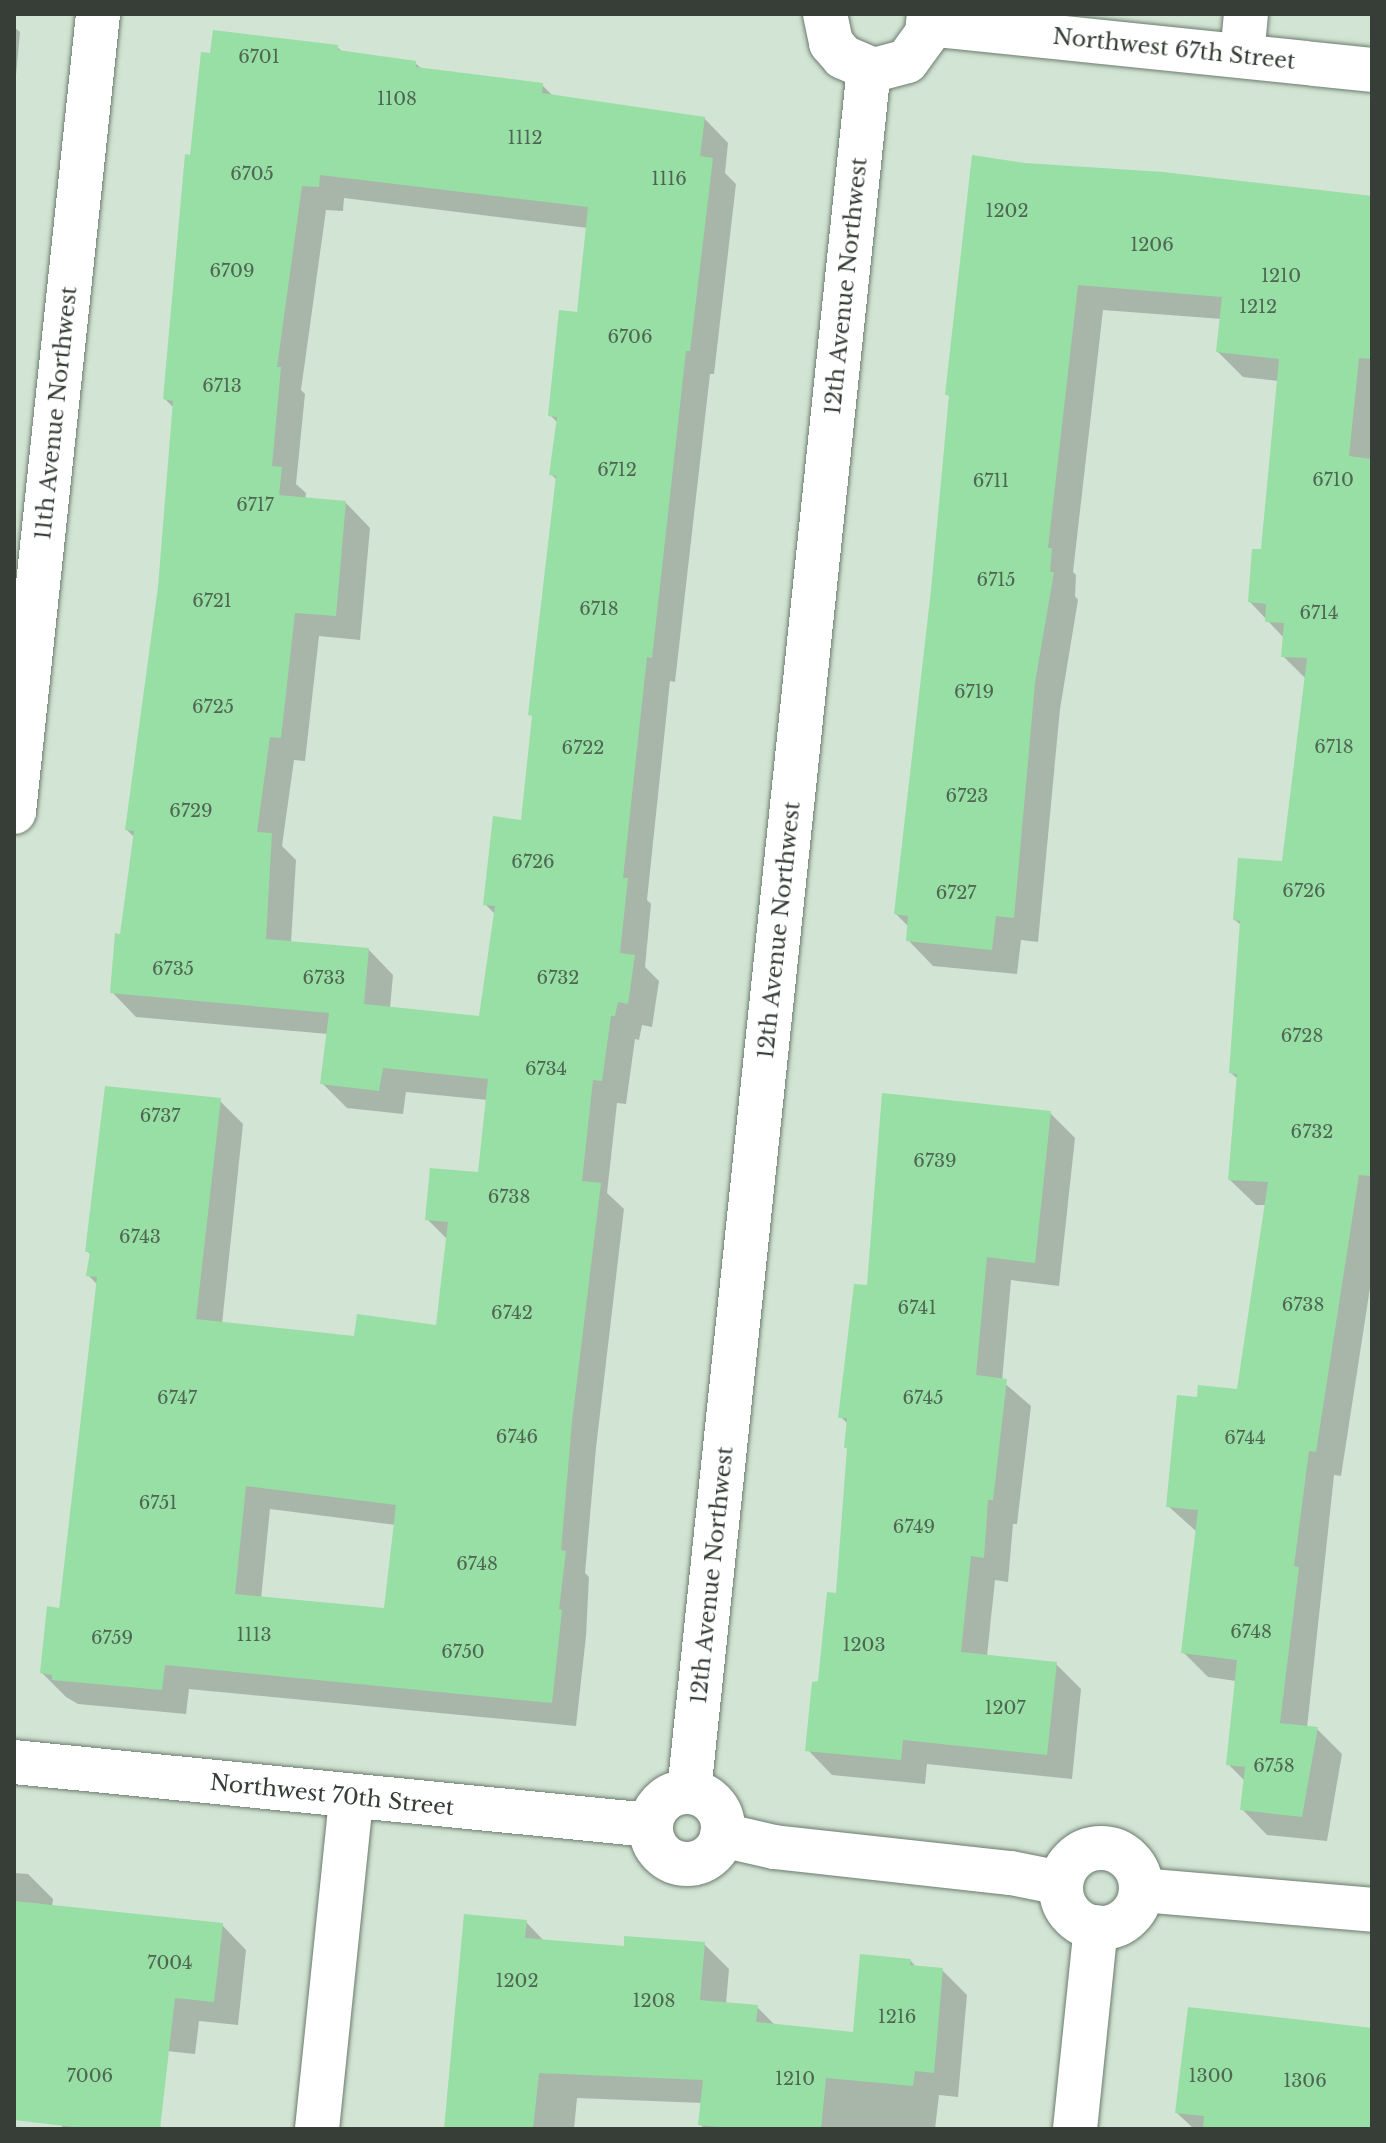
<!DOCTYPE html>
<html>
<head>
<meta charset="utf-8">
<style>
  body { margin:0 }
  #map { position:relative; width:1386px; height:2143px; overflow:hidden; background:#d2e4d4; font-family:"Libre Baskerville",serif }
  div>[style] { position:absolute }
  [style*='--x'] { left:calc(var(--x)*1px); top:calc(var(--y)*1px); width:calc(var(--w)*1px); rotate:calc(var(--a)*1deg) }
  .shadow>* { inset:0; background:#0003 }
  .building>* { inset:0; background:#97dfa5 }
  .roads { filter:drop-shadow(0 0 2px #6c7c6e) drop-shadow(0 0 2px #6c7c6e) }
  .minor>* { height:44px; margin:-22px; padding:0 22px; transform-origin:22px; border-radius:22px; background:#fff }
  .minor>.ring { margin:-22px; padding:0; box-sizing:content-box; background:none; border:44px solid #fff; border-radius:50% }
  span { translate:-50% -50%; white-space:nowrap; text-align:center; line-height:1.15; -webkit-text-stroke:6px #fff; paint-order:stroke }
  .number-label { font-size:18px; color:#4f6653 }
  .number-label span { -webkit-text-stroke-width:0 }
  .street-label { font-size:22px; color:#373e38 }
  .frame { position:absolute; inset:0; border:16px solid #373e38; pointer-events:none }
</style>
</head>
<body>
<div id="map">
  <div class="shadow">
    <div style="clip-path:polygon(14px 27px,20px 32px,14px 97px)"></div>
    <div style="clip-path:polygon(evenodd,337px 47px,344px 53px,415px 63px,423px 70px,542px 85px,554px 97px,704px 118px,728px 143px,725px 173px,736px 184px,714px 374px,710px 374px,675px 682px,670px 681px,647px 900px,651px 904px,645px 967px,659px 981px,652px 1027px,642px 1025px,639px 1040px,635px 1039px,626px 1104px,617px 1103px,607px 1193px,624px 1209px,596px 1448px,585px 1573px,589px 1577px,586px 1636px,576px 1726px,189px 1689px,186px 1714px,78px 1704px,66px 1697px,42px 1673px,60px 1610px,98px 1285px,88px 1275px,91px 1255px,87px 1251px,218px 1099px,243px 1124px,222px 1324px,356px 1338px,438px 1327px,448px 1240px,427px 1219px,480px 1175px,488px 1100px,406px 1092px,403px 1114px,347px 1108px,322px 1083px,328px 1034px,136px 1017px,112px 992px,135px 838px,127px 830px,160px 588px,174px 408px,165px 399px,192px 157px,337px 47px,344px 198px,588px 228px,579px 314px,550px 415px,558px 423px,551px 474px,557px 480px,523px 822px,485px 904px,496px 915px,481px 1018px,390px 1008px,393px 975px,369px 950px,291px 943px,296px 860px,282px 846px,294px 760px,305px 761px,319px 636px,360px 640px,370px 528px,346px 503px,305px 500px,306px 493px,296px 484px,305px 394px,301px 390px,326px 210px,343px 211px,344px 198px,337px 47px,270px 1509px,396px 1525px,386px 1610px,261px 1599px,270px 1509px)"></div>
    <div style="clip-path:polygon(1025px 165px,1372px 198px,1372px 1275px,1341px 1476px,1334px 1475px,1307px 1728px,1317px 1729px,1342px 1754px,1327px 1841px,1267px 1835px,1242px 1809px,1246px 1782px,1228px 1764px,1236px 1681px,1208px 1677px,1183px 1652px,1197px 1532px,1168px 1506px,1199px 1399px,1239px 1391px,1267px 1205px,1256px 1205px,1230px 1180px,1239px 1080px,1231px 1073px,1242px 926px,1235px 920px,1284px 863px,1306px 679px,1283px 656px,1285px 639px,1250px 602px,1262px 552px,1279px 381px,1243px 377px,1218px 352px,1222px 319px,1103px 310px,1073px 572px,1076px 575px,1075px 596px,1078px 600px,1060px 709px,1038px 942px,1021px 940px,1017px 974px,933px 966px,908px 940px,909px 927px,896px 914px,933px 590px,951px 398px,947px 394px)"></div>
    <div style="clip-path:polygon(1050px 1113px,1075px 1138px,1059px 1286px,1011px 1280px,1002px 1381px,1031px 1406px,1017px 1524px,1013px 1524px,1008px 1582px,995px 1580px,987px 1656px,1056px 1664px,1081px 1689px,1072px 1779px,927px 1764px,925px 1784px,832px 1775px,808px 1750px,838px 1595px,849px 1450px,846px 1447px,848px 1424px,841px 1417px,869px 1287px)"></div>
    <div style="clip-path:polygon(14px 1873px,28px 1874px,53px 1899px,52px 1907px,222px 1925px,246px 1950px,238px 2025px,199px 2021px,195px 2054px,14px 2035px)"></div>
    <div style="clip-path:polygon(526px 1922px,545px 1942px,626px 1948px,704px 1944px,729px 1969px,726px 2004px,757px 2007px,776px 2026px,855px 2034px,910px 1960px,917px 1968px,942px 1970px,967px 1995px,958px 2097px,939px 2095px,935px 2129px,705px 2129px,700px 2124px,703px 2103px,577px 2098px,574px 2129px,445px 2129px)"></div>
    <div style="clip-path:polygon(1372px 2030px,1372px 2129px,1194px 2129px,1177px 2113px)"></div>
    <div style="clip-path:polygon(63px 2114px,156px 2122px,163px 2129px,62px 2129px)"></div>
  </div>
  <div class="building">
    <div style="clip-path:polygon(evenodd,213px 30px,338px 45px,338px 50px,416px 61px,416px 67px,543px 83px,542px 93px,705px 117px,700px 156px,713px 158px,690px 351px,686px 351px,652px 658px,647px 657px,623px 878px,628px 878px,620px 953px,635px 955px,628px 1004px,618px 1002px,615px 1016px,611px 1016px,602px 1081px,593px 1080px,582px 1181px,601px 1183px,572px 1422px,561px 1550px,566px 1551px,559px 1609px,562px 1610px,552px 1703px,165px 1665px,162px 1690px,52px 1680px,52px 1675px,40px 1673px,47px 1606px,59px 1608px,60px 1601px,97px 1277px,86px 1276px,90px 1252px,85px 1252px,105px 1086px,221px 1098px,196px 1319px,354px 1336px,357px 1314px,436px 1325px,448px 1222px,425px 1220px,430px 1168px,478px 1172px,488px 1079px,383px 1068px,379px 1091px,320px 1084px,329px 1013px,110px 993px,115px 933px,120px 934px,134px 831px,125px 830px,158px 587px,173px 401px,163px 399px,185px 154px,190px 155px,201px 52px,210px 53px,213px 30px,320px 175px,588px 207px,577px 312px,559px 310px,548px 416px,557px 417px,549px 475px,556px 476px,528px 715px,532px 716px,521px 820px,493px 816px,483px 905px,495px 906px,479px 1016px,364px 1004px,369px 948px,266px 939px,272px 833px,257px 832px,270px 737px,281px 738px,295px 613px,336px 616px,346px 501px,279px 495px,282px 467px,272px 466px,281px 367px,277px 367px,302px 186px,319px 187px,320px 175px,213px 30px,246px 1486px,396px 1505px,384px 1608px,235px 1594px,246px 1486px)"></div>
    <div style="clip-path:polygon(972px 155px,1025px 163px,1163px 172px,1372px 196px,1372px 359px,1359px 358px,1349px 456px,1372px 459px,1372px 1176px,1359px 1175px,1316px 1452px,1309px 1451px,1294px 1566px,1299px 1567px,1280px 1723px,1318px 1727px,1302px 1817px,1240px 1810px,1245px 1767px,1226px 1765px,1237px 1660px,1181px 1653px,1198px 1510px,1166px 1507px,1177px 1395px,1197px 1397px,1198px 1385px,1237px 1389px,1268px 1182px,1228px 1180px,1237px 1074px,1229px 1073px,1240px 921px,1233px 920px,1238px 858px,1282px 861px,1307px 658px,1281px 657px,1284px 623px,1265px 622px,1266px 604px,1248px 602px,1252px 549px,1261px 549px,1279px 359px,1216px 352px,1222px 297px,1078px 285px,1048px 548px,1052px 548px,1050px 572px,1054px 572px,1035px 683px,1014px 918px,996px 916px,992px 950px,906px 941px,908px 916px,894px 914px,931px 590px,949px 395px,945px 395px)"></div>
    <div style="clip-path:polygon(882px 1093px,1051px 1111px,1035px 1263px,987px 1257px,976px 1375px,1007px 1379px,993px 1500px,988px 1500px,984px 1558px,971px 1556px,961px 1652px,1057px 1662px,1047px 1755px,903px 1740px,901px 1760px,805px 1751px,812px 1682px,818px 1681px,827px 1592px,836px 1593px,847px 1448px,844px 1448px,847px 1418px,838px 1418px,854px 1284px,867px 1285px)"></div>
    <div style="clip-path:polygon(14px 1901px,223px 1923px,214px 2002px,175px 1998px,160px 2129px,90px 2129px,14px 2120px)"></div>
    <div style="clip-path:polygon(464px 1914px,527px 1920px,525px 1938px,624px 1946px,624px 1936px,705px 1942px,700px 2000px,758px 2005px,756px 2022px,853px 2032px,860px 1954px,911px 1959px,910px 1965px,943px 1968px,934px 2073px,915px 2071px,913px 2086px,826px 2078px,821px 2129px,740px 2129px,698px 2125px,703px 2080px,539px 2073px,533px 2129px,444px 2129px)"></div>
    <div style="clip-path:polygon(1188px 2007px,1372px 2028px,1372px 2129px,1203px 2129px,1204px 2116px,1175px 2113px)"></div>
  </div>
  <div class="roads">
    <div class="minor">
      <div style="--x:825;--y:14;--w:30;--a:78"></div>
      <div style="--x:831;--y:43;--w:18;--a:49"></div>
      <div style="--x:843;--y:57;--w:34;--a:23"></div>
      <div style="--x:874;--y:70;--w:34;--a:-15"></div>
      <div style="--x:907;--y:61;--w:34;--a:-54"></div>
      <div style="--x:927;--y:33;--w:19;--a:-84"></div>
      <div style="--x:928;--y:24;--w:446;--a:5.9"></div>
      <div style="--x:1242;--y:56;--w:42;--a:-84.6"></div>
      <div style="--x:14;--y:812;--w:802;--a:-83.99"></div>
      <div style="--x:14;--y:1762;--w:639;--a:5.66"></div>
      <div style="--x:689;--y:1792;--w:1733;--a:-84.04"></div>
      <div class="ring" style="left:651px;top:1792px;width:28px;height:28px"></div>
      <div style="--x:722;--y:1835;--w:53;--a:13"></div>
      <div style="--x:774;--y:1847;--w:238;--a:6.3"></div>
      <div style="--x:1011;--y:1873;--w:51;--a:11.3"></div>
      <div class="ring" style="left:1061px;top:1848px;width:36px;height:36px"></div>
      <div style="--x:1141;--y:1890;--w:232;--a:4.9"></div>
      <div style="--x:317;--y:2129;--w:333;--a:-84.1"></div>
      <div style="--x:1075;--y:2129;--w:203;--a:-84.1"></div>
    </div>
  </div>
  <div class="number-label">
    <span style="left:259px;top:57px">6701</span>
    <span style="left:397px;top:99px">1108</span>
    <span style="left:525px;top:138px">1112</span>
    <span style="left:252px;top:174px">6705</span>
    <span style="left:669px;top:179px">1116</span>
    <span style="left:1007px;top:211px">1202</span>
    <span style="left:1152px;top:245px">1206</span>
    <span style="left:232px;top:271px">6709</span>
    <span style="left:1281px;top:276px">1210</span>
    <span style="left:1258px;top:307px">1212</span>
    <span style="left:630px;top:337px">6706</span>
    <span style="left:222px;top:386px">6713</span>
    <span style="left:617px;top:470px">6712</span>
    <span style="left:1333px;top:480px">6710</span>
    <span style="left:991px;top:481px">6711</span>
    <span style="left:255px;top:505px">6717</span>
    <span style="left:996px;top:580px">6715</span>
    <span style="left:212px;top:601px">6721</span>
    <span style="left:599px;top:609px">6718</span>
    <span style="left:1319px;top:613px">6714</span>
    <span style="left:974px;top:692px">6719</span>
    <span style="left:213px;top:707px">6725</span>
    <span style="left:1334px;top:747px">6718</span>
    <span style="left:583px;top:748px">6722</span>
    <span style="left:967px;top:796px">6723</span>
    <span style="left:191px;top:811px">6729</span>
    <span style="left:533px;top:862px">6726</span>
    <span style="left:1304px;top:891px">6726</span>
    <span style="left:956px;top:893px">6727</span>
    <span style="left:173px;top:969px">6735</span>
    <span style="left:324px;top:978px">6733</span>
    <span style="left:558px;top:978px">6732</span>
    <span style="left:1302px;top:1036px">6728</span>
    <span style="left:546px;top:1069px">6734</span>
    <span style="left:160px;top:1116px">6737</span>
    <span style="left:1312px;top:1132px">6732</span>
    <span style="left:935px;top:1161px">6739</span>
    <span style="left:509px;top:1197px">6738</span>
    <span style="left:140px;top:1237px">6743</span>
    <span style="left:1303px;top:1305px">6738</span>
    <span style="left:917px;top:1308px">6741</span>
    <span style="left:512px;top:1313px">6742</span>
    <span style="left:177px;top:1398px">6747</span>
    <span style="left:923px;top:1398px">6745</span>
    <span style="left:517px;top:1437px">6746</span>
    <span style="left:1245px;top:1438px">6744</span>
    <span style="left:158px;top:1503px">6751</span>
    <span style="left:914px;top:1527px">6749</span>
    <span style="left:477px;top:1564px">6748</span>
    <span style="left:1251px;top:1632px">6748</span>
    <span style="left:254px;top:1635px">1113</span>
    <span style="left:112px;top:1638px">6759</span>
    <span style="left:864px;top:1645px">1203</span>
    <span style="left:463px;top:1652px">6750</span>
    <span style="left:1005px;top:1708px">1207</span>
    <span style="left:1274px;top:1766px">6758</span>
    <span style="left:170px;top:1963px">7004</span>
    <span style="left:517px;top:1981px">1202</span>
    <span style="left:654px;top:2001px">1208</span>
    <span style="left:897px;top:2017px">1216</span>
    <span style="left:90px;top:2076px">7006</span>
    <span style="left:1211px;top:2076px">1300</span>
    <span style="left:795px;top:2079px">1210</span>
    <span style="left:1305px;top:2081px">1306</span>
  </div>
  <div class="street-label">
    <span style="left:1174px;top:49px;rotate:6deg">Northwest 67th Street</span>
    <span style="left:846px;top:286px;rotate:-84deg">12th Avenue Northwest</span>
    <span style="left:56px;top:413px;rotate:-84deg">11th Avenue Northwest</span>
    <span style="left:779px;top:930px;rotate:-84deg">12th Avenue Northwest</span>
    <span style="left:712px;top:1575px;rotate:-84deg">12th Avenue Northwest</span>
    <span style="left:332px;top:1795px;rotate:6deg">Northwest 70th Street</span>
  </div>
  <div class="frame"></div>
</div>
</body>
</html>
